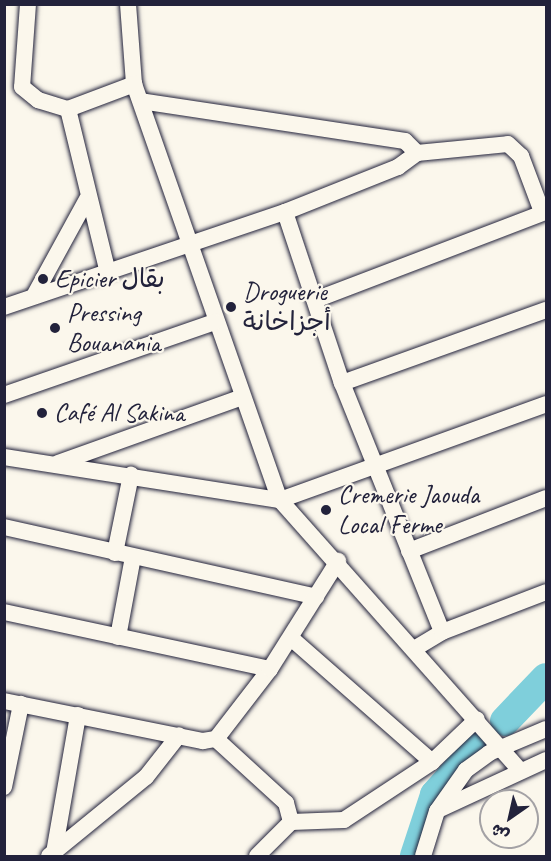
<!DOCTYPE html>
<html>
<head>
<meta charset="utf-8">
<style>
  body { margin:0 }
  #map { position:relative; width:551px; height:861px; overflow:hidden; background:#fbf7ec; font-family:Caveat,"Playpen Sans Arabic",sans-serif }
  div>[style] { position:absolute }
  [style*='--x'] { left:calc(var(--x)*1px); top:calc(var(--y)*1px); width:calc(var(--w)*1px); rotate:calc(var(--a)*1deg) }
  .river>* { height:30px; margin:-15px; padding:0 15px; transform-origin:15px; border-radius:15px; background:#7fcfdb }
  .roads { filter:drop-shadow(0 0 2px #22223b) drop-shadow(0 0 2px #22223b) }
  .minor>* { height:16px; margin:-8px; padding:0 8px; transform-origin:8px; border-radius:8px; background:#fbf7ec }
  .dots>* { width:16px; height:16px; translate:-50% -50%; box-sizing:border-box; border:3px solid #fbf7ec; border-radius:50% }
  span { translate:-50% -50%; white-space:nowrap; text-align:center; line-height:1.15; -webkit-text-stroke:4.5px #fbf7ec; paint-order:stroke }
  .poi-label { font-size:26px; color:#22223b }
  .left { translate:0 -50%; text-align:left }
  .frame { position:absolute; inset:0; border:6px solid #22223b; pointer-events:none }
  .north { position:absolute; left:479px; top:789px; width:60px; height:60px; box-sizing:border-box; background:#fbf7ec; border:2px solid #a4a2a5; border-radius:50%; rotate:214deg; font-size:16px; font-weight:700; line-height:24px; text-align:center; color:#22223b }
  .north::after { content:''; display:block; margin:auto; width:21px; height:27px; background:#22223b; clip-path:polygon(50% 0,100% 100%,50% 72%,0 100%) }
</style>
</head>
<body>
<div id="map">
  <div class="river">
    <div style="--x:505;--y:721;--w:59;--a:-46.4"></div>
    <div style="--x:415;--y:856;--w:64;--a:-71.8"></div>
    <div style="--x:435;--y:795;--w:68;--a:-48.6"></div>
  </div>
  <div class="roads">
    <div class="minor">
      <div style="--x:28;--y:4;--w:83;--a:94.1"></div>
      <div style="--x:22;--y:87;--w:21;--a:39"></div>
      <div style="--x:38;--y:100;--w:31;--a:17"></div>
      <div style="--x:128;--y:4;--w:80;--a:85.7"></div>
      <div style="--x:134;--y:84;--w:441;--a:70.7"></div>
      <div style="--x:280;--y:500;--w:361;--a:48.4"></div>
      <div style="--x:417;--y:153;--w:91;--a:-5.6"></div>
      <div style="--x:508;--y:144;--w:18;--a:43"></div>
      <div style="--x:521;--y:156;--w:60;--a:69.4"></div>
      <div style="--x:285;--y:212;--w:180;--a:71.6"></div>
      <div style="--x:342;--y:383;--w:268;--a:68.1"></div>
      <div style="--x:107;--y:269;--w:165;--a:-103.7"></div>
      <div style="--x:68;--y:109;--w:71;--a:-20.7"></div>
      <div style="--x:35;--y:294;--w:108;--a:-61.3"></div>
      <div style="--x:315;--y:300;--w:247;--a:-20.9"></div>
      <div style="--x:4;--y:307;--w:297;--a:-18.7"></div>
      <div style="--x:285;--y:212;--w:122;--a:-21.7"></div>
      <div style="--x:398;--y:167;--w:24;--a:-36"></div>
      <div style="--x:417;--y:153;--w:17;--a:-135"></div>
      <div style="--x:405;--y:141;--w:267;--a:-171.4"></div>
      <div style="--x:342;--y:383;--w:217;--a:-19.7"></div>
      <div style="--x:4;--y:395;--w:223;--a:-19.1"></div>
      <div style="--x:4;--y:457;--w:279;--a:8.9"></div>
      <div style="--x:280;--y:500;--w:283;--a:-19.8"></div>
      <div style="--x:58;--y:463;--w:193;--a:-19.7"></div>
      <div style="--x:4;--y:527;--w:320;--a:12.6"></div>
      <div style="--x:409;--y:551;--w:147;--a:-21.1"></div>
      <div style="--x:115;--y:553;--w:80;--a:-78.4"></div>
      <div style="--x:4;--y:612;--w:272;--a:12.1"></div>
      <div style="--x:118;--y:637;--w:81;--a:-79.4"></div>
      <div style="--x:291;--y:638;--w:188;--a:41.3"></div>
      <div style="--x:414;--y:649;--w:33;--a:-31"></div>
      <div style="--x:442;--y:632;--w:111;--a:-21"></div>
      <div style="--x:4;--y:701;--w:203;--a:11.4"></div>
      <div style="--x:203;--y:741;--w:13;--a:-9"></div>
      <div style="--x:216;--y:739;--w:88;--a:-52.4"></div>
      <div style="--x:270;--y:669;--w:128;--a:-57.8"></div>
      <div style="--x:216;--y:739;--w:95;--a:42.4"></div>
      <div style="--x:286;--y:803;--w:20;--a:75"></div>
      <div style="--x:291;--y:822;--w:48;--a:135"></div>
      <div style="--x:4;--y:787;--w:85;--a:-78.4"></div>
      <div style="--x:438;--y:810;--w:119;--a:-24.8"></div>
      <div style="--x:291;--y:822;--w:53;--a:-2.2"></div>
      <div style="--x:344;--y:820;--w:105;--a:-33.4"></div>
      <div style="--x:432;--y:762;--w:62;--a:-43.7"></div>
      <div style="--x:54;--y:853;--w:140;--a:-80.1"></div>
      <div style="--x:49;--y:856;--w:125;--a:-39.2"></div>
      <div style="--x:146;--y:777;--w:53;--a:-51.8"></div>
      <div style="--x:423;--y:856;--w:47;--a:-72.7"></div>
      <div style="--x:437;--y:811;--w:50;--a:-54.7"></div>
      <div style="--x:466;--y:770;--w:29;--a:-36"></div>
      <div style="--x:489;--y:753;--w:62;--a:-22.8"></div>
    </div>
  </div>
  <div class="dots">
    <div style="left:43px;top:279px;background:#22223b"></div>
    <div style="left:231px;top:307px;background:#22223b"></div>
    <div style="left:55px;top:328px;background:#22223b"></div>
    <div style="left:42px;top:413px;background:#22223b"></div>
    <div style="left:326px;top:510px;background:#22223b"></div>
  </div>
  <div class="poi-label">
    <span class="left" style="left:55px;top:279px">Epicier بقال</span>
    <span class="left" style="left:243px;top:307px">Droguerie<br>أجزاخانة</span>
    <span class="left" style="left:67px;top:328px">Pressing<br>Bouanania</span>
    <span class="left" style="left:54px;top:413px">Café Al Sakina</span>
    <span class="left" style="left:338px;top:510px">Cremerie Jaouda<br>Local Ferme</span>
  </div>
  <div class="frame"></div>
  <div class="north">ش</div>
</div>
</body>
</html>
